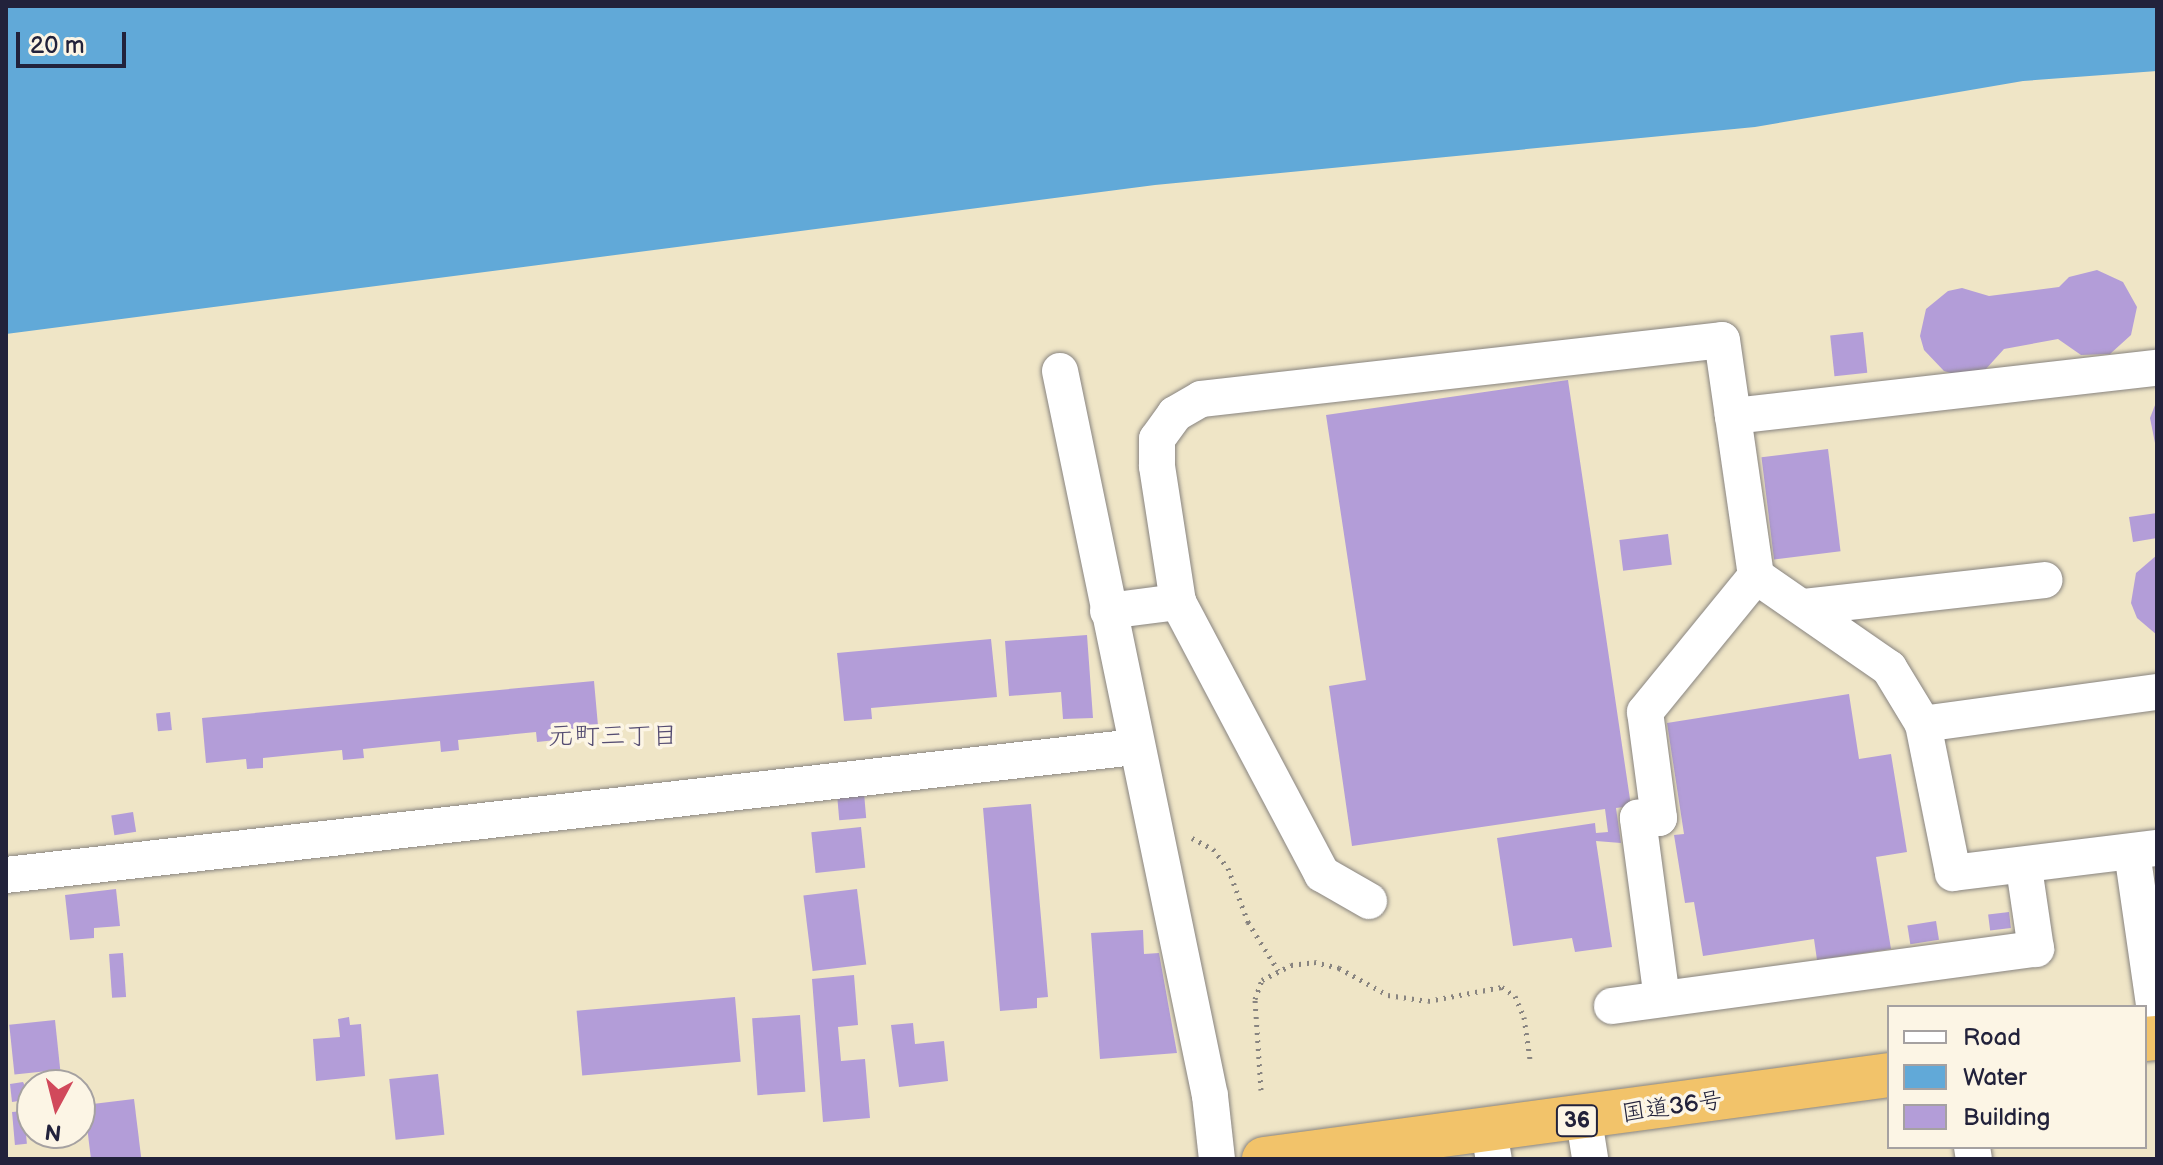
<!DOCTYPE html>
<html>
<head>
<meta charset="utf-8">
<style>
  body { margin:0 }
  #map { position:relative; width:2163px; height:1165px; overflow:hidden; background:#efe5c6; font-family:"Balsamiq Sans","Klee One",sans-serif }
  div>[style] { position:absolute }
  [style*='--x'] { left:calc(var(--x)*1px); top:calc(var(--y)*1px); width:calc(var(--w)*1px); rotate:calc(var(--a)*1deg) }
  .water>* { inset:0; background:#61a9d8 }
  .building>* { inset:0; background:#b39dd8; transform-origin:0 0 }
  .path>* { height:5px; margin-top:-2.5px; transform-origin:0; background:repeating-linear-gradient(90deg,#888480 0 2px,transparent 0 8px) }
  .roads { filter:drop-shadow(0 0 2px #888480) drop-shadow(0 0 2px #888480) }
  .minor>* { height:36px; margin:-18px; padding:0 18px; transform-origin:18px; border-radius:18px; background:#fff }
  .highway>* { height:44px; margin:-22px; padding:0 22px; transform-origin:22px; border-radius:22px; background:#f2c36a }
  span { translate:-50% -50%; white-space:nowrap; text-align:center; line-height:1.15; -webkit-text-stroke:7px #fcf5e5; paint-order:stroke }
  .shield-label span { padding:2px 6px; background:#fcf5e5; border:2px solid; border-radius:6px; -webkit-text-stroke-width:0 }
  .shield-label { font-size:22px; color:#22223b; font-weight:700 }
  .street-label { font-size:24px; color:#22223b }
  .neighbourhood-label { font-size:26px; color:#554d72 }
  .frame { position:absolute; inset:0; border:8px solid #22223b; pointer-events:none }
  .legend { position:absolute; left:1887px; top:1005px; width:260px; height:144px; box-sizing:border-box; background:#fcf5e5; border:2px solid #a5a1a1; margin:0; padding:10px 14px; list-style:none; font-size:24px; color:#22223b }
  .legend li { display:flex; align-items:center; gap:16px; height:40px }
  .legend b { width:40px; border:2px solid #a5a1a1 }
  .north { position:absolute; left:16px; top:1069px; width:80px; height:80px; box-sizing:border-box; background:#fcf5e5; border:2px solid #a5a1a1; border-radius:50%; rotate:187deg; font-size:22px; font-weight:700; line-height:32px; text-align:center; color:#22223b }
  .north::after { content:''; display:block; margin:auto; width:28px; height:36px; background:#d1495b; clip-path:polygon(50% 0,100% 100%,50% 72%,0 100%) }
  .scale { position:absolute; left:16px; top:32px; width:110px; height:36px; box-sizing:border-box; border:4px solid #22223b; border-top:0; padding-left:10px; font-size:24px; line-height:28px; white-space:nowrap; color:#22223b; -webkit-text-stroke:6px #fcf5e5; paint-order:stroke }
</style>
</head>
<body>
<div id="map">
  <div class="water">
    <div style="clip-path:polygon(6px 6px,2157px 6px,2157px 71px,2023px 81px,1755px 127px,1155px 185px,6px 334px)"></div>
  </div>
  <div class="building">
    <div style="clip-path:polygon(2097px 270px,2123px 282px,2137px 307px,2131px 335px,2110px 354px,2081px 355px,2058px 339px,2004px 349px,1985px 370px,1957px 375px,1944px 371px,1924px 350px,1920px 336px,1926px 309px,1948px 291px,1962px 288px,1989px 296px,2059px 287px,2069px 277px)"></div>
    <div style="left:1863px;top:332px;width:41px;height:33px;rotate:84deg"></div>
    <div style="clip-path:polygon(1568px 380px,1631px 806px,1616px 808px,1621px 843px,1596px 841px,1612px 947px,1575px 952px,1572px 938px,1513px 946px,1497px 838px,1595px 823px,1596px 833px,1608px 832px,1605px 809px,1352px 846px,1329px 686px,1366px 680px,1326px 415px)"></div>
    <div style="clip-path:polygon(2157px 400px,2157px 453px,2150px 418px)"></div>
    <div style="left:1828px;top:449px;width:103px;height:67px;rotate:83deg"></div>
    <div style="clip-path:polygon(2157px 513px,2157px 538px,2133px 542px,2129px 517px)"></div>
    <div style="left:1668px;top:534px;width:31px;height:49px;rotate:83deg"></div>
    <div style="clip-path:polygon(2157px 555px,2157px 635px,2137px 618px,2131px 603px,2136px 573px)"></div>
    <div style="clip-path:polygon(1087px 635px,1093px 718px,1063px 719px,1061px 692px,1009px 696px,1005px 641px)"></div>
    <div style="clip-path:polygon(991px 639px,997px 697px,871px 708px,872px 719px,844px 721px,837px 653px)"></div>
    <div style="clip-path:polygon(594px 681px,598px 726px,556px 731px,556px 740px,537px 742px,536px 732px,458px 740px,459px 750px,441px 752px,440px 741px,363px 749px,364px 758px,343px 760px,342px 750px,263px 758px,263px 768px,247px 769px,246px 759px,206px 763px,202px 718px)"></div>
    <div style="clip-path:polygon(1849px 694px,1859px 759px,1891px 754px,1907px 852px,1876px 857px,1891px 949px,1817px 960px,1814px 939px,1703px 956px,1694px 902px,1685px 903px,1674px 835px,1684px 834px,1667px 723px)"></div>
    <div style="left:170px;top:712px;width:18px;height:14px;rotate:84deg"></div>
    <div style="left:864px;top:793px;width:25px;height:27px;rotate:85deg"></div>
    <div style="clip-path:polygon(1031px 804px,1048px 997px,1037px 998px,1037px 1008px,1000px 1011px,983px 808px)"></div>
    <div style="left:133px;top:812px;width:20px;height:22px;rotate:81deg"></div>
    <div style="left:861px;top:827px;width:41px;height:50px;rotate:84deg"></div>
    <div style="clip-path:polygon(116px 889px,120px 926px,94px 928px,94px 938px,70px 940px,65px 895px)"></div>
    <div style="left:857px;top:889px;width:76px;height:54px;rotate:83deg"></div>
    <div style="left:2009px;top:912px;width:16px;height:21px;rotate:83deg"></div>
    <div style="left:1936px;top:921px;width:19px;height:29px;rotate:81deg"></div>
    <div style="clip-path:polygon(1143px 930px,1144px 954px,1159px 953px,1177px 1053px,1100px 1059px,1091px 933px)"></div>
    <div style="left:123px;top:953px;width:44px;height:14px;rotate:86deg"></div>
    <div style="clip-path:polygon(854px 975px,858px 1025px,838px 1027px,841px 1061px,865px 1059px,870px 1118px,823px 1122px,812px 979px)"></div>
    <div style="left:735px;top:997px;width:65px;height:159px;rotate:85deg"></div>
    <div style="left:800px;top:1015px;width:77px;height:48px;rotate:86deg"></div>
    <div style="clip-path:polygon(349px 1017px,350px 1025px,361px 1024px,365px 1076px,316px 1081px,313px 1039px,340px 1037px,338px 1019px)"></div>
    <div style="left:55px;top:1020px;width:50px;height:46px;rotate:84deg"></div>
    <div style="clip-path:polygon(913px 1023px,915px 1044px,944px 1041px,948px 1081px,899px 1087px,891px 1025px)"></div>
    <div style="left:438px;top:1074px;width:61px;height:49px;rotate:84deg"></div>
    <div style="clip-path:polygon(23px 1082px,32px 1099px,12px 1102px,10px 1084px)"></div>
    <div style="left:134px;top:1099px;width:60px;height:50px;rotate:83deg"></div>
    <div style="left:24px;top:1111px;width:33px;height:12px;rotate:85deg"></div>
    <div style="clip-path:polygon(48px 1133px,77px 1133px,78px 1138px,49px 1142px)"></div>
  </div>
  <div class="path">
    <div style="--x:1192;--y:838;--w:24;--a:28"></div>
    <div style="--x:1213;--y:849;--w:24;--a:52"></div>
    <div style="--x:1228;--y:868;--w:58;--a:69.7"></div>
    <div style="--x:1248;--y:922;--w:57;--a:58"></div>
    <div style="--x:1261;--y:1090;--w:91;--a:-93.8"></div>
    <div style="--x:1255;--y:999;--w:20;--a:-70"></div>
    <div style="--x:1262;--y:980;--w:33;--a:-27"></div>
    <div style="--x:1291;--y:965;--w:23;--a:-7"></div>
    <div style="--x:1314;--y:962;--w:26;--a:13"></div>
    <div style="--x:1339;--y:968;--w:56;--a:28.9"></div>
    <div style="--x:1388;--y:995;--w:40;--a:8.5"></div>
    <div style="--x:1428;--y:1001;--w:75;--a:-10.7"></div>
    <div style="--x:1502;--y:987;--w:16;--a:35"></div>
    <div style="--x:1515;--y:996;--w:23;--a:67"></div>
    <div style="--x:1524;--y:1017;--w:42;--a:81.9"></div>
  </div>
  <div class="roads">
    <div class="minor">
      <div style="--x:1060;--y:371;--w:740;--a:78.31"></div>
      <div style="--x:1210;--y:1096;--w:63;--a:83.7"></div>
      <div style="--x:1756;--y:576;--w:162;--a:34.7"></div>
      <div style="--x:1889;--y:668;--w:66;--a:58.7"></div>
      <div style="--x:1923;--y:724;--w:152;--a:78.6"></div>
      <div style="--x:1953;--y:873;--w:206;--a:-7"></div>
      <div style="--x:1804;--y:607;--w:242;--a:-6.4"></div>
      <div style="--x:1108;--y:611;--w:71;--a:-7.3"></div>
      <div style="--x:1923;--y:724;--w:236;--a:-7.8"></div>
      <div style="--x:2132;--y:852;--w:175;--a:81.8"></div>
      <div style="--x:6;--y:875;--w:1136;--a:-6.47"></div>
      <div style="--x:1369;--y:901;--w:54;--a:-150.1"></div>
      <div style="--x:1322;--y:874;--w:308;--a:-117.9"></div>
      <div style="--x:1178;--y:602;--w:138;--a:-98.8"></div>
      <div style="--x:1157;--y:466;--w:27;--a:-90"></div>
      <div style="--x:1157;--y:439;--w:31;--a:-54"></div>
      <div style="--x:1175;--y:414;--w:30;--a:-30"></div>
      <div style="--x:1201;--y:399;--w:524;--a:-6.46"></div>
      <div style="--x:1722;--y:340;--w:77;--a:81.8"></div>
      <div style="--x:1662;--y:999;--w:183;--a:-97.6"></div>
      <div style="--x:1638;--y:818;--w:21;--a:0"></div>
      <div style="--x:1659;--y:818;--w:107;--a:-97.5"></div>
      <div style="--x:1645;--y:712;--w:176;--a:-50.8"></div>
      <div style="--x:1756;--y:576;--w:162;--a:-98.2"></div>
      <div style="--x:1733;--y:416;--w:427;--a:-6.5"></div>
      <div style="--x:1612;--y:1006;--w:428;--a:-7.7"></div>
      <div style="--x:2036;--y:949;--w:82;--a:-98.4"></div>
      <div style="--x:1584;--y:1120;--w:39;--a:81"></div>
      <div style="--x:1489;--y:1132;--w:27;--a:80"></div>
      <div style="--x:1972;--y:1147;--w:12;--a:81"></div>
    </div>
    <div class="highway">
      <div style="--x:2145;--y:1039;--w:12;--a:-5"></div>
      <div style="--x:1264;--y:1159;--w:631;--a:-7.65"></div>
    </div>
  </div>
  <div class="shield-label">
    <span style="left:1577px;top:1121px">36</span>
  </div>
  <div class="street-label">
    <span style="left:1672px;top:1107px;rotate:-8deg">国道36号</span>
  </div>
  <div class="neighbourhood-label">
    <span style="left:613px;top:737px">元町三丁目</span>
  </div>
  <div class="frame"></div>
  <ul class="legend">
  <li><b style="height:10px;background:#fff"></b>Road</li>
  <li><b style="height:22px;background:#61a9d8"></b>Water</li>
  <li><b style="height:22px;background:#b39dd8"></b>Building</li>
  </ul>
  <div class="north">N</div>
  <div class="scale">20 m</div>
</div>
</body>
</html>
